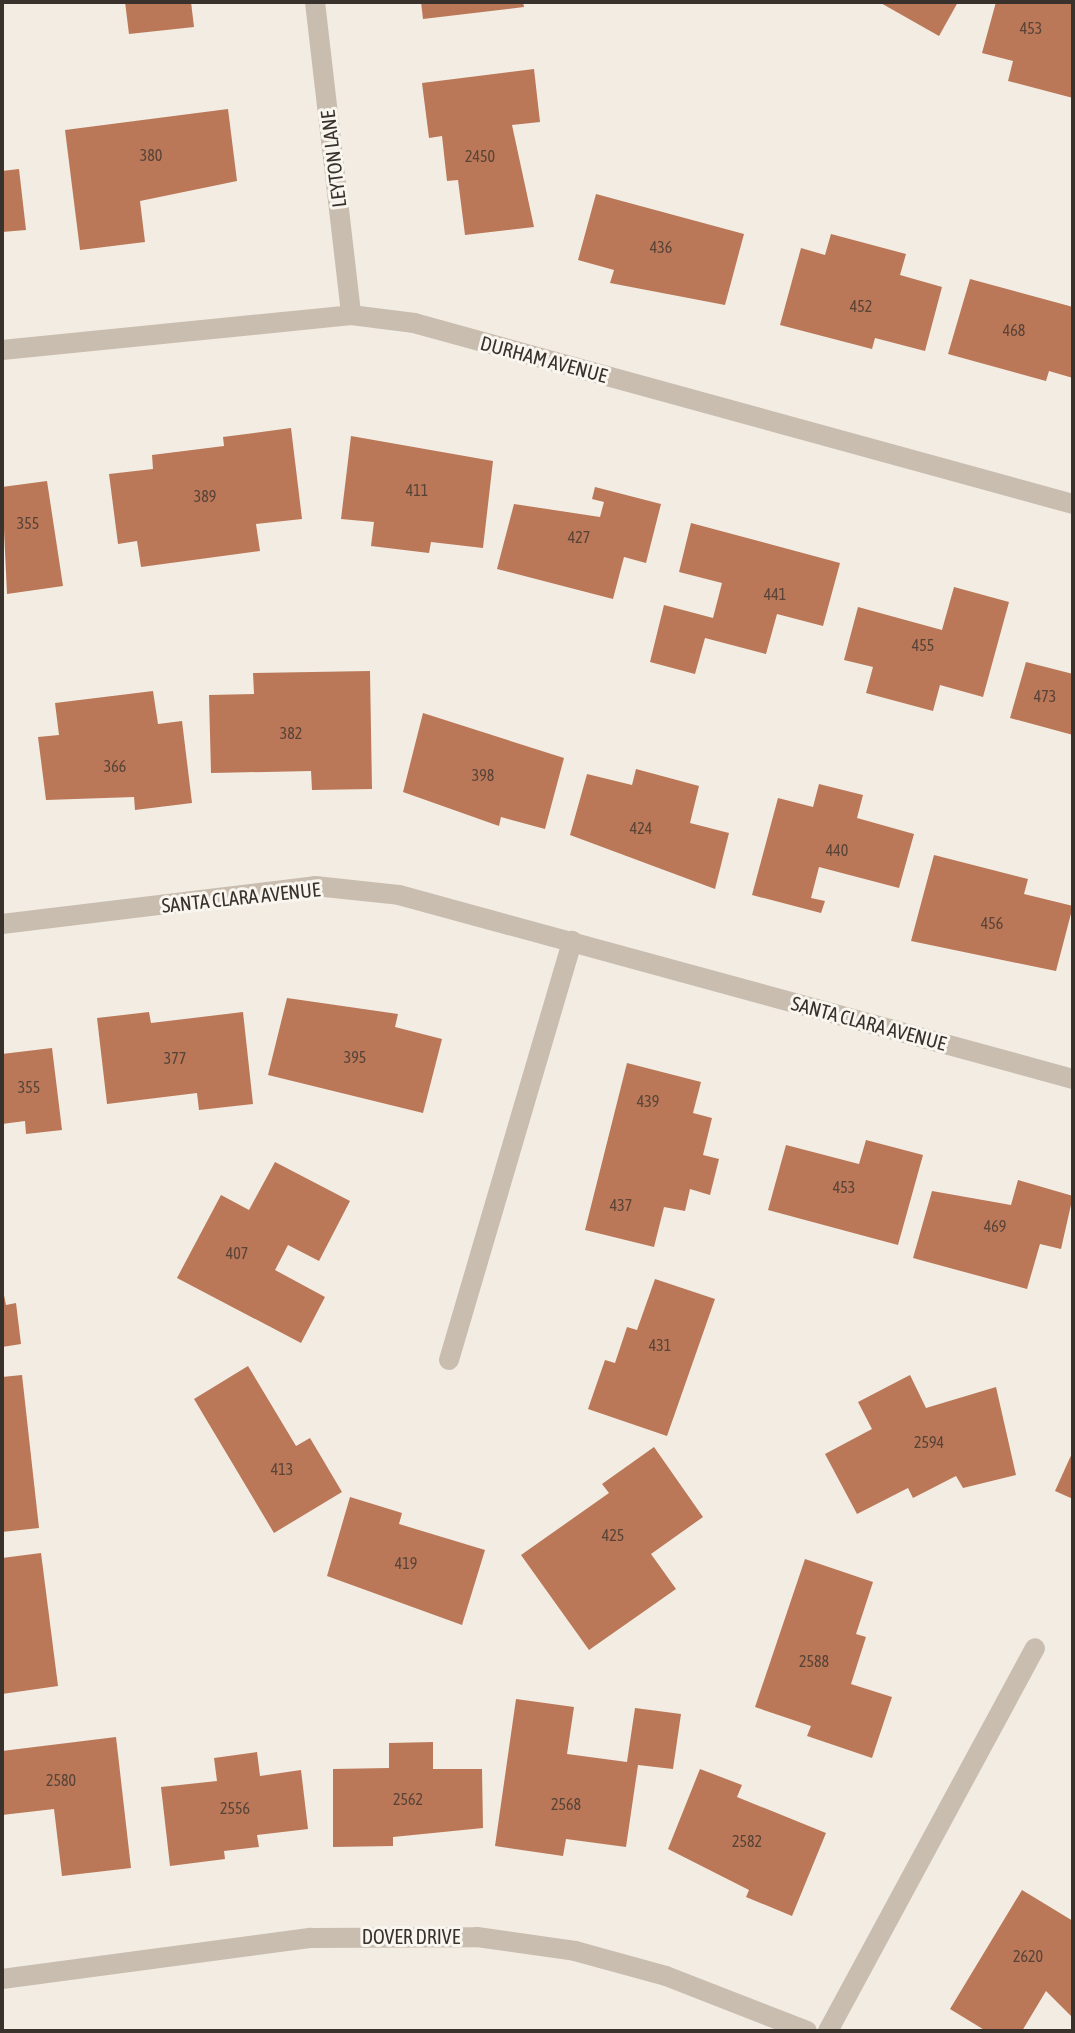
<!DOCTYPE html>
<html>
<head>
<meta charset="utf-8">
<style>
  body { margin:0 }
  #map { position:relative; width:1075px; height:2033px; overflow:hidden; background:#f2ece2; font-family:"Asap Condensed",sans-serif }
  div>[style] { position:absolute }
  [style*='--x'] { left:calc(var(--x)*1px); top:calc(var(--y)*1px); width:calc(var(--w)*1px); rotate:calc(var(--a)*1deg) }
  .building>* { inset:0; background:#ba7858 }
  .street>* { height:20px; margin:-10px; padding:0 10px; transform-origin:10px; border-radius:10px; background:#c9bdaf }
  span { translate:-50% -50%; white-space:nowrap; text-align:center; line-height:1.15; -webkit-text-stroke:6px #f9f5ef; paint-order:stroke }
  .number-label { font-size:16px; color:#594337 }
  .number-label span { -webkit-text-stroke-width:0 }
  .street-label { font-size:20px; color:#39312c }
  .frame { position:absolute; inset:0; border:4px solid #39312c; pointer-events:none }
</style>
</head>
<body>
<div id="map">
  <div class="building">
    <div style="clip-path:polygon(125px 2px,191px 2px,194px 27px,129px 34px)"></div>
    <div style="clip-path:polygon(421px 2px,523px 2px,524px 7px,423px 19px)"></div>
    <div style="clip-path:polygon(879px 2px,958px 2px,939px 36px)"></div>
    <div style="clip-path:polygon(996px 2px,1073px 2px,1073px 98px,1008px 81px,1013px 61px,982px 53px)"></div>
    <div style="clip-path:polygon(534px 69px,540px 122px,512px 125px,534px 227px,465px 235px,458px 180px,447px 181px,442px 136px,429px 138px,422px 83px)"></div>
    <div style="clip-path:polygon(228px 109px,237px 181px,140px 201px,145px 242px,80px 250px,65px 130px)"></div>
    <div style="clip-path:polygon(19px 169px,26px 230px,2px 232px,2px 171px)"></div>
    <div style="clip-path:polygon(596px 194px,744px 234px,725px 305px,610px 283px,614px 270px,578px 260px)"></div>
    <div style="clip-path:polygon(831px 234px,906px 254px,900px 275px,942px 287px,925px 351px,875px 338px,872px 349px,780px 325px,801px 248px,825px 255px)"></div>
    <div style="clip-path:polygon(970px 279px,1073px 307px,1073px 378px,1049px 371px,1046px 381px,948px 354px)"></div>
    <div style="clip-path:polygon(291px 428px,302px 519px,256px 524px,260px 551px,141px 567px,137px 541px,118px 544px,109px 474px,153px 469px,152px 455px,224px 446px,223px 437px)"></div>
    <div style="clip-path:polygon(351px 436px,493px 461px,483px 548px,431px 542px,429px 553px,371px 546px,374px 522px,341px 519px)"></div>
    <div style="clip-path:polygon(47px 481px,63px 586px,7px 594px,2px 487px)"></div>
    <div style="clip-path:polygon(595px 487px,661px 504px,646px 563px,624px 557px,613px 599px,497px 569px,514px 504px,600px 517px,604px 502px,592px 499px)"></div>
    <div style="clip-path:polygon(691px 523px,840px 563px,823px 626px,777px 614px,766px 654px,705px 638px,695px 674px,650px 662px,664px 605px,713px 618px,722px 583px,679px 572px)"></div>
    <div style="clip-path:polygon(954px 587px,1009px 602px,983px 697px,940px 685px,933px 711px,866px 693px,873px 667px,844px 660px,858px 607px,942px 630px)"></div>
    <div style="clip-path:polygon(1026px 662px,1073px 674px,1073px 735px,1010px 718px)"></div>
    <div style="clip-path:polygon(370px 671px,372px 789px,312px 790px,311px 771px,211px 773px,209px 695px,254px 694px,253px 673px)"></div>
    <div style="clip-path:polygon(153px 691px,158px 724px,182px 721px,192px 803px,135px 810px,134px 797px,46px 800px,38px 737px,59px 735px,55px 703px)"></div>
    <div style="clip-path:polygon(423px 713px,564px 758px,545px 829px,501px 817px,499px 826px,403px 792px)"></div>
    <div style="clip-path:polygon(636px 769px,699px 786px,690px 823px,729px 833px,715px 889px,570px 835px,587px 774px,632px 785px)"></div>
    <div style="clip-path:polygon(819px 784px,863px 795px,857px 818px,914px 834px,899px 888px,819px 867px,811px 898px,825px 901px,821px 913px,752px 895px,778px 798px,813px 807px)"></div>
    <div style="clip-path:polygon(934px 855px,1028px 879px,1024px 894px,1073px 906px,1056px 971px,911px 941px)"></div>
    <div style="clip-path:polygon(287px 998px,398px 1014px,395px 1027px,442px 1039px,423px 1113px,268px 1075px)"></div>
    <div style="clip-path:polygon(149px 1012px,151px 1023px,243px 1012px,253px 1104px,199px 1110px,197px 1093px,107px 1104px,97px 1018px)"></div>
    <div style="clip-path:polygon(52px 1048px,62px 1130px,26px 1134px,25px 1121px,2px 1124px,2px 1054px)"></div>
    <div style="clip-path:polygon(627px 1063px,701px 1082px,693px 1113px,712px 1118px,703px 1155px,719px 1159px,710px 1195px,690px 1189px,685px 1211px,664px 1207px,654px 1247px,585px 1230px)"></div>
    <div style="clip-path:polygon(866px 1140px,923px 1155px,898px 1245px,768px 1210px,786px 1145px,859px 1164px)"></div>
    <div style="clip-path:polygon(275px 1162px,350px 1201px,319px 1261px,288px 1245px,275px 1270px,325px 1297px,301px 1343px,177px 1278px,221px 1195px,249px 1210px)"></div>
    <div style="clip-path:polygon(1018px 1180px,1073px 1196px,1061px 1249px,1040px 1244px,1027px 1289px,913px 1258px,932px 1191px,1011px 1205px)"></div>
    <div style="clip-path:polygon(655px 1279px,715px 1299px,667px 1436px,588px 1409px,605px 1360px,615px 1363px,627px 1327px,637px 1330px)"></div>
    <div style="clip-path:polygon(2px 1285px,6px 1305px,16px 1303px,21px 1344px,2px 1347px)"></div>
    <div style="clip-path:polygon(248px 1366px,296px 1446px,310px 1438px,342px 1492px,274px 1533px,194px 1399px)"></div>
    <div style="clip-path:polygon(22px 1375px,39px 1528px,2px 1532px,2px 1377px)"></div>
    <div style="clip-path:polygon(910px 1375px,926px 1408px,996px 1387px,1016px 1475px,963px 1488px,956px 1476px,913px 1498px,908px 1488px,857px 1514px,825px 1454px,872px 1429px,858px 1402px)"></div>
    <div style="clip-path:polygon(654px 1447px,703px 1517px,651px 1554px,676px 1589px,589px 1650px,521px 1555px,609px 1493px,602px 1484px)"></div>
    <div style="clip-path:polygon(1073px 1451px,1073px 1499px,1055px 1491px)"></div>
    <div style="clip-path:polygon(350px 1497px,402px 1513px,399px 1524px,485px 1550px,462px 1625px,327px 1576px)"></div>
    <div style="clip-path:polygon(41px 1553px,58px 1686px,2px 1694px,2px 1558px)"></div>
    <div style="clip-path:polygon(805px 1559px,873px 1582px,856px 1634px,866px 1637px,851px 1684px,892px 1697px,872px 1758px,807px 1736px,811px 1726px,755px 1707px)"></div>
    <div style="clip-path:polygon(516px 1699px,574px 1707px,567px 1754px,627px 1762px,635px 1708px,681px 1714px,673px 1769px,638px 1765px,626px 1847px,566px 1839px,563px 1856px,495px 1846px)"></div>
    <div style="clip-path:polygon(116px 1737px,131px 1868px,62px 1876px,54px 1809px,2px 1815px,2px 1751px)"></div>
    <div style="clip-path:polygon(433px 1742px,433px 1769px,482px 1769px,483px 1828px,393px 1837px,393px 1846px,333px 1847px,333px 1769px,389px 1768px,389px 1743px)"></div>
    <div style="clip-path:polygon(257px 1752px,260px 1776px,301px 1770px,308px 1829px,257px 1835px,259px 1847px,224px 1851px,225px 1859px,170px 1866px,161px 1787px,217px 1781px,214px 1758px)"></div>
    <div style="clip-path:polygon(700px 1769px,742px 1785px,737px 1797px,826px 1833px,792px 1916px,746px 1897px,749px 1890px,668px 1849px)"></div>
    <div style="clip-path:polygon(1022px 1890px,1073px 1921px,1073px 2018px,1046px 1991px,1022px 2031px,986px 2031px,950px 2009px)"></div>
  </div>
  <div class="street">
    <div style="--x:315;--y:2;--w:315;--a:83.4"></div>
    <div style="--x:2;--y:350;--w:351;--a:-5.7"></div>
    <div style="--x:351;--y:315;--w:64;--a:7.2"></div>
    <div style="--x:414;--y:323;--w:683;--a:15.36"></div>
    <div style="--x:2;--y:924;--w:315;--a:-6.9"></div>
    <div style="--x:315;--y:886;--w:84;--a:6.1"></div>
    <div style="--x:399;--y:895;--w:699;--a:15.27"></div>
    <div style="--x:449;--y:1360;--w:437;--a:-73.6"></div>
    <div style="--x:2;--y:1979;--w:312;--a:-7.6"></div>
    <div style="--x:311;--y:1938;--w:166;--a:-0.3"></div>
    <div style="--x:477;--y:1937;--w:99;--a:8.1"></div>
    <div style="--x:575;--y:1951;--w:94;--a:15.4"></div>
    <div style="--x:666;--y:1976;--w:151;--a:21.3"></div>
    <div style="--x:828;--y:2031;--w:435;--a:-61.6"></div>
  </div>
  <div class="number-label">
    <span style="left:1031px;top:28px">453</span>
    <span style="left:151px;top:155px">380</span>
    <span style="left:480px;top:156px">2450</span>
    <span style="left:661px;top:247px">436</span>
    <span style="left:861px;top:306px">452</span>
    <span style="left:1014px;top:330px">468</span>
    <span style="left:417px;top:490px">411</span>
    <span style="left:205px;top:496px">389</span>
    <span style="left:28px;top:523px">355</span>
    <span style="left:579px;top:537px">427</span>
    <span style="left:775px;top:594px">441</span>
    <span style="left:923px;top:645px">455</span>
    <span style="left:1045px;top:696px">473</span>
    <span style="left:291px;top:733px">382</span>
    <span style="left:115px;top:766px">366</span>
    <span style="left:483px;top:775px">398</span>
    <span style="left:641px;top:828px">424</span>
    <span style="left:837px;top:850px">440</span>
    <span style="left:992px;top:923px">456</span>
    <span style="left:355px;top:1057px">395</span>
    <span style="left:175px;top:1058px">377</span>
    <span style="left:29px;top:1087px">355</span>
    <span style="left:648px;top:1101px">439</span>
    <span style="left:844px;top:1187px">453</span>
    <span style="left:621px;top:1205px">437</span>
    <span style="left:995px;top:1226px">469</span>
    <span style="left:237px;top:1253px">407</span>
    <span style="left:660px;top:1345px">431</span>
    <span style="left:929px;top:1442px">2594</span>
    <span style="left:282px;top:1469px">413</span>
    <span style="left:613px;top:1535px">425</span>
    <span style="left:406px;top:1563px">419</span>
    <span style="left:814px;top:1661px">2588</span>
    <span style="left:61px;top:1780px">2580</span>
    <span style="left:408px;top:1799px">2562</span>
    <span style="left:566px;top:1804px">2568</span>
    <span style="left:235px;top:1808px">2556</span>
    <span style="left:747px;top:1841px">2582</span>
    <span style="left:1028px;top:1956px">2620</span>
  </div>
  <div class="street-label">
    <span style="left:333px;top:159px;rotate:-97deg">LEYTON LANE</span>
    <span style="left:544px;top:359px;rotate:15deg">DURHAM AVENUE</span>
    <span style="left:241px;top:897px;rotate:-6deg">SANTA CLARA AVENUE</span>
    <span style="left:869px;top:1023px;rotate:15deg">SANTA CLARA AVENUE</span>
    <span style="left:411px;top:1936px">DOVER DRIVE</span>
  </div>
  <div class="frame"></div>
</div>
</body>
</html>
